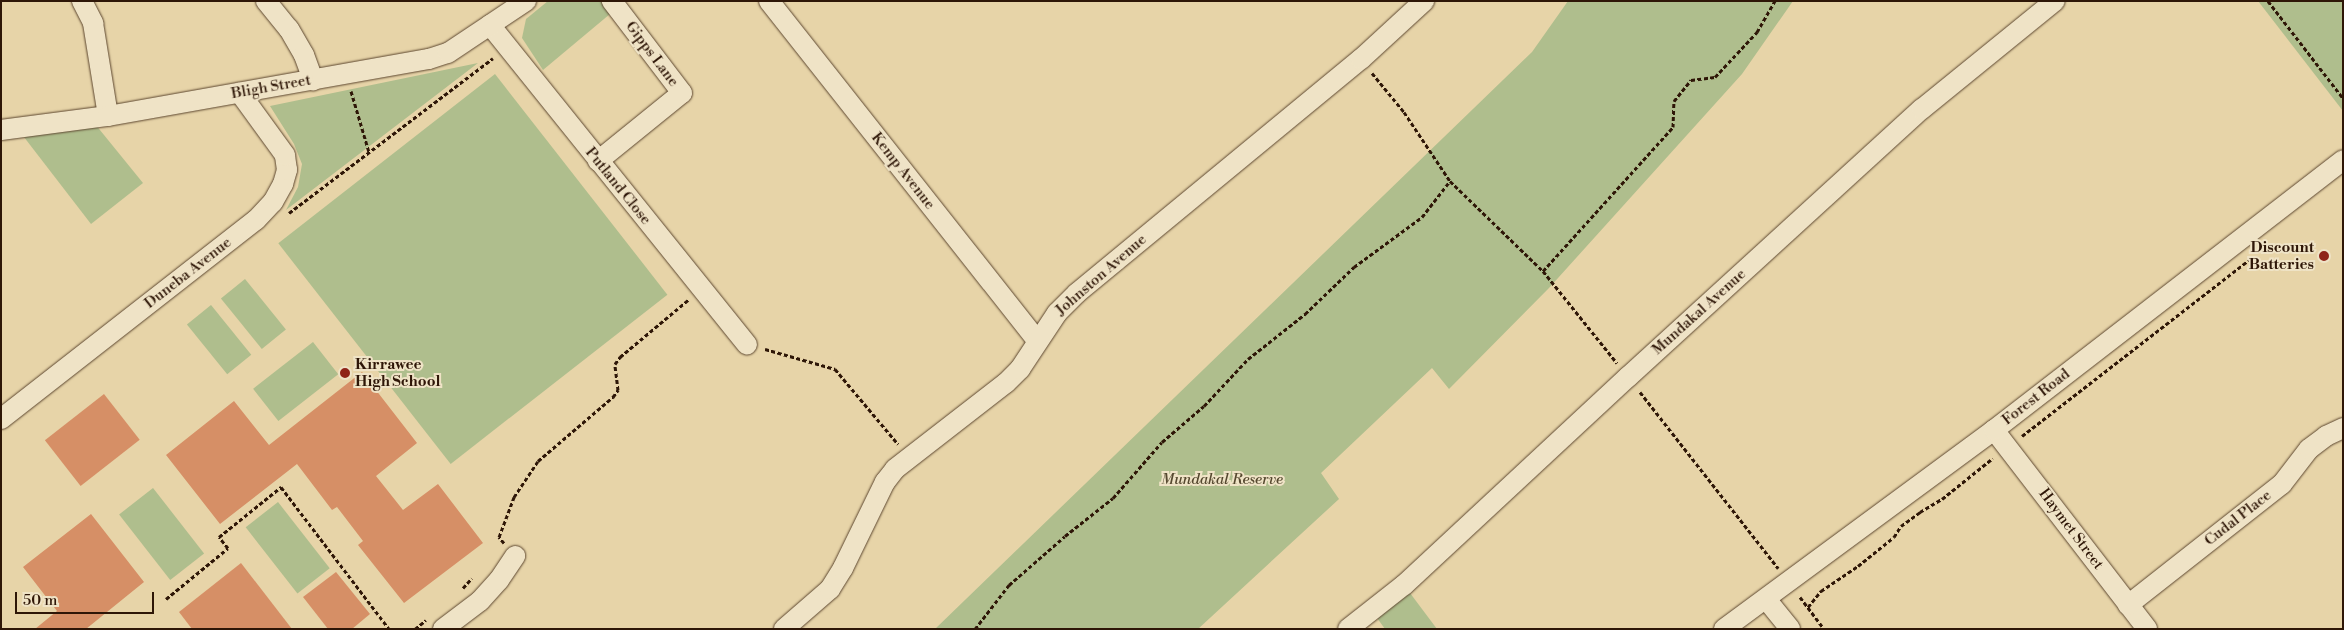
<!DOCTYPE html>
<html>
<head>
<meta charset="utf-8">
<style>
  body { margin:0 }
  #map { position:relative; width:2344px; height:630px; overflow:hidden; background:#e7d4a8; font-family:"Libre Bodoni",serif }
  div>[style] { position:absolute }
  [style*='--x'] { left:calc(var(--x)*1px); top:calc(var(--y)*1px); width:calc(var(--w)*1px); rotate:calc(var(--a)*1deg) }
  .green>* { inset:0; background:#afbe8d; transform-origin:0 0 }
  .building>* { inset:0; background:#d68f66; transform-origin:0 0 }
  .path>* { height:3px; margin-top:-1.5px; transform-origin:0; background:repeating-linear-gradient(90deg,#2e1607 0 4px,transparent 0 6.5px) }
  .roads { filter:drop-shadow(0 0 1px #5c462f) drop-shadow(0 0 1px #5c462f) }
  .minor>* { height:20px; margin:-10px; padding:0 10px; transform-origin:10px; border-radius:10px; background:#efe3c6 }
  .dots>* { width:14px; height:14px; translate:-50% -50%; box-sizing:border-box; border:2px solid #efe3c6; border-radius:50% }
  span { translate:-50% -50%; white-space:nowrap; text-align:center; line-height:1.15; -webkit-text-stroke:4px #efe3c6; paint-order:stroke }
  .street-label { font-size:15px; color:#2e1607 }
  .poi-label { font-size:15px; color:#2e1607; font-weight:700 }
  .right { translate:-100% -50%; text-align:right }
  .left { translate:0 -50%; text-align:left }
  .park-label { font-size:15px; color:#55482f; font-style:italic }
  .frame { position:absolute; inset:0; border:2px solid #2e1607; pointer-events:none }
  .scale { position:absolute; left:15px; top:592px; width:139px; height:22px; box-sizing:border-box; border:2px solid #2e1607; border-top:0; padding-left:6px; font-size:15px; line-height:18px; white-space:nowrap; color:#2e1607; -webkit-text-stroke:4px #efe3c6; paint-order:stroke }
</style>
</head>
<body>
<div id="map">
  <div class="green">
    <div style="clip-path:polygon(548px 1px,602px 1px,610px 14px,543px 70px,522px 38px,526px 19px)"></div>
    <div style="clip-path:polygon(1568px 1px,1793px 1px,1742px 74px,1549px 288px,1449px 389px,1432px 368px,1321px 473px,1339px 499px,1198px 629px,935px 629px,1532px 52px)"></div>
    <div style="clip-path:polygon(2258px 1px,2343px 1px,2343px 111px)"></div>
    <div style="clip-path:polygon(478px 63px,286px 210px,298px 187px,302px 164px,294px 144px,270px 106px)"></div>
    <div style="left:495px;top:74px;width:280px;height:275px;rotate:52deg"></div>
    <div style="clip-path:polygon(91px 119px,143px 183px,91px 224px,17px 128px)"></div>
    <div style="left:245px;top:279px;width:65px;height:31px;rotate:51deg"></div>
    <div style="left:211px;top:305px;width:64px;height:31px;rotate:51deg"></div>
    <div style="left:313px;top:342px;width:41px;height:76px;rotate:52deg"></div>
    <div style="left:153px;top:488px;width:83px;height:43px;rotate:52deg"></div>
    <div style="left:278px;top:502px;width:84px;height:41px;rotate:52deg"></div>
    <div style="clip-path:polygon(1404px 585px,1437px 629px,1385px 629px,1372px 611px)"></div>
  </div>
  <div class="building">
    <div style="clip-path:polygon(362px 372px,417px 443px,376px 476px,403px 510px,438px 484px,483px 543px,404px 603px,358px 545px,363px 541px,337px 507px,332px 510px,297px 464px,220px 524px,166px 455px,234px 401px,269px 445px)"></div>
    <div style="left:104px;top:394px;width:58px;height:75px;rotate:52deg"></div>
    <div style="clip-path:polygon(91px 514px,144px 582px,86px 629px,35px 629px,57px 611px,23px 567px)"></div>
    <div style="clip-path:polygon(241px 563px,292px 629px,192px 629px,179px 612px)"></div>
    <div style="clip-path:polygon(336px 572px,370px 614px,352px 629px,328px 629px,303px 597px)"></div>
  </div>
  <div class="path">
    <div style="--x:2268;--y:1;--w:123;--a:52.3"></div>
    <div style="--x:1372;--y:73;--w:50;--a:50.6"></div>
    <div style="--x:1404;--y:112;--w:83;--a:56.3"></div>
    <div style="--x:1450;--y:181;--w:129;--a:44.1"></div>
    <div style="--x:1543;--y:271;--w:118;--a:51.2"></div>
    <div style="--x:351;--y:91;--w:64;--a:73.6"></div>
    <div style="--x:289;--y:213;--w:256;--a:-37.2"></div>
    <div style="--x:1543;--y:271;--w:194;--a:-47.9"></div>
    <div style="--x:1673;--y:127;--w:26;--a:-88"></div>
    <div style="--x:1674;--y:101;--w:27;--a:-51"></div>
    <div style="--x:1691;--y:80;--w:24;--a:-7"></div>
    <div style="--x:1715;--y:77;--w:62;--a:-47"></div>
    <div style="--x:1757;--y:32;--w:36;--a:-60"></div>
    <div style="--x:765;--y:349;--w:73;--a:15.9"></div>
    <div style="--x:835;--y:369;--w:98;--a:50"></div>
    <div style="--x:1640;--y:392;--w:224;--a:51.9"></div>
    <div style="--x:2022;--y:436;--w:289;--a:-37.8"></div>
    <div style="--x:504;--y:543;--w:8;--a:-130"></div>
    <div style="--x:499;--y:537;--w:43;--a:-69.4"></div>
    <div style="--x:514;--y:497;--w:43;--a:-56.3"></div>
    <div style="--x:538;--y:461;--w:99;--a:-40.5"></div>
    <div style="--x:613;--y:397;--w:9;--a:-54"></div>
    <div style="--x:618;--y:390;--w:26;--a:-97"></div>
    <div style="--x:615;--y:364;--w:9;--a:-54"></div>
    <div style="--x:620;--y:357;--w:89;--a:-40"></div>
    <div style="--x:463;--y:588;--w:13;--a:-48"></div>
    <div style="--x:1800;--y:597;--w:40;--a:53"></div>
    <div style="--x:166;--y:599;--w:80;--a:-39.4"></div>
    <div style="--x:228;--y:548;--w:14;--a:-129"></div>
    <div style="--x:219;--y:537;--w:80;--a:-38.9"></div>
    <div style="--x:281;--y:487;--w:178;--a:52.7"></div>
    <div style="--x:1808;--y:607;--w:21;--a:-51"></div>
    <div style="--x:1821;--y:591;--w:45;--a:-34"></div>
    <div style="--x:1858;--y:566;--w:46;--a:-38.9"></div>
    <div style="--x:1894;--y:537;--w:13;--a:-58"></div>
    <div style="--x:1901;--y:526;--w:24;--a:-36"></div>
    <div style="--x:1920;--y:512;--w:26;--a:-31"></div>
    <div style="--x:1942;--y:499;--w:65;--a:-38.8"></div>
    <div style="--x:415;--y:629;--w:14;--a:-39"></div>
    <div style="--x:975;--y:629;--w:56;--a:-52.3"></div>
    <div style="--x:1009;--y:585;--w:74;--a:-41.2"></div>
    <div style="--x:1065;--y:536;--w:61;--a:-38.4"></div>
    <div style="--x:1113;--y:498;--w:74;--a:-48.8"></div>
    <div style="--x:1162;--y:442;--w:55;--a:-40.6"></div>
    <div style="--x:1204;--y:406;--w:64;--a:-46.9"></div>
    <div style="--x:1248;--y:359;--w:73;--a:-38.3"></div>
    <div style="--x:1305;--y:314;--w:68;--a:-43.8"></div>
    <div style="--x:1354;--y:267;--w:84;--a:-36.3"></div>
    <div style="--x:1422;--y:217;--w:46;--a:-52.1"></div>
  </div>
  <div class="roads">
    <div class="minor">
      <div style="--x:82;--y:1;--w:25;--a:63"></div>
      <div style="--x:93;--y:23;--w:94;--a:80.8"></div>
      <div style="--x:266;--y:1;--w:36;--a:51"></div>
      <div style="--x:289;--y:29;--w:30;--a:60"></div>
      <div style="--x:304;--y:55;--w:27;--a:70"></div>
      <div style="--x:769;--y:1;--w:432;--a:51.7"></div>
      <div style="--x:490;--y:25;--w:410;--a:51.2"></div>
      <div style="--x:1;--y:130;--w:108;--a:-7.5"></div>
      <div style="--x:108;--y:116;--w:326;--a:-10.1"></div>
      <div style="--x:429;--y:59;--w:20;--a:-18"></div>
      <div style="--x:448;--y:53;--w:94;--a:-33.7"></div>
      <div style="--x:598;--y:161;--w:108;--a:-39"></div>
      <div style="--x:682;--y:93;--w:116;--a:-127.3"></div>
      <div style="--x:1;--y:419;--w:323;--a:-38"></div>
      <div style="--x:256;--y:220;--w:25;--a:-47"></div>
      <div style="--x:273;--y:202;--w:21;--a:-61"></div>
      <div style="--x:283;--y:184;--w:15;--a:-74"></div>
      <div style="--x:287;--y:170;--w:15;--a:-98"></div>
      <div style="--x:285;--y:155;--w:77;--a:-126"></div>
      <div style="--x:1994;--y:430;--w:251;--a:52.4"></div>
      <div style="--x:1766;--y:599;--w:38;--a:51"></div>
      <div style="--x:2128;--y:605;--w:196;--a:-38.2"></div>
      <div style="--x:2282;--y:484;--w:44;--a:-52.4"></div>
      <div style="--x:2309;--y:449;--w:21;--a:-37"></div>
      <div style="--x:2326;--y:436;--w:19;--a:-25"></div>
      <div style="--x:443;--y:629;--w:46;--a:-37.1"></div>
      <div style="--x:480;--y:601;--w:28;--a:-48"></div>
      <div style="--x:499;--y:580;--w:29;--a:-56"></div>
      <div style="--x:784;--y:629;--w:61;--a:-41"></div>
      <div style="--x:830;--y:589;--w:25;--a:-58"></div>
      <div style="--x:843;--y:568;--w:96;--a:-64"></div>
      <div style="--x:885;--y:482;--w:16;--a:-52"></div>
      <div style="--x:895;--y:469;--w:140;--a:-37.8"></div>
      <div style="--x:1006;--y:383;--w:20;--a:-45"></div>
      <div style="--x:1020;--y:369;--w:67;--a:-56.5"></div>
      <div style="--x:1057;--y:313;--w:28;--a:-45"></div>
      <div style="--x:1077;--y:293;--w:368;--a:-39.5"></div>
      <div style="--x:1361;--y:59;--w:86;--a:-42.6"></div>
      <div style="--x:1348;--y:629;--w:71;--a:-38.2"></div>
      <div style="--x:1404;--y:585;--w:306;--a:-42.9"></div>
      <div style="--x:1628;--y:377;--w:398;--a:-42.4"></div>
      <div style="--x:1922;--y:109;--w:171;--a:-39.1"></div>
      <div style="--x:1724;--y:629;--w:335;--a:-36.4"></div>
      <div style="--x:1994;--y:430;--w:441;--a:-37.7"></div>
    </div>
  </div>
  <div class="dots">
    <div style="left:2324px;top:256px;background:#8f2418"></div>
    <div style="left:345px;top:373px;background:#8f2418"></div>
  </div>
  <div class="street-label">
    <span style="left:652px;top:54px;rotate:53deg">Gipps Lane</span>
    <span style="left:271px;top:87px;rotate:-10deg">Bligh Street</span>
    <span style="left:903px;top:171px;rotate:52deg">Kemp Avenue</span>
    <span style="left:618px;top:186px;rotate:51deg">Putland Close</span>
    <span style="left:188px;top:273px;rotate:-38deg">Duneba Avenue</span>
    <span style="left:1101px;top:275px;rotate:-41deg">Johnston Avenue</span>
    <span style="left:1699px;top:312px;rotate:-42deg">Mundakal Avenue</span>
    <span style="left:2036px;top:397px;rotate:-38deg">Forest Road</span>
    <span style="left:2238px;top:518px;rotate:-38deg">Cudal Place</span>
    <span style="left:2071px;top:529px;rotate:53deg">Haymet Street</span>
  </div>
  <div class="poi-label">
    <span class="right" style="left:2314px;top:256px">Discount<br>Batteries</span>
    <span class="left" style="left:355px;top:373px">Kirrawee<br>High School</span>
  </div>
  <div class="park-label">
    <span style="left:1222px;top:480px">Mundakal Reserve</span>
  </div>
  <div class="frame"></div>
  <div class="scale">50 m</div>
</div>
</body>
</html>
